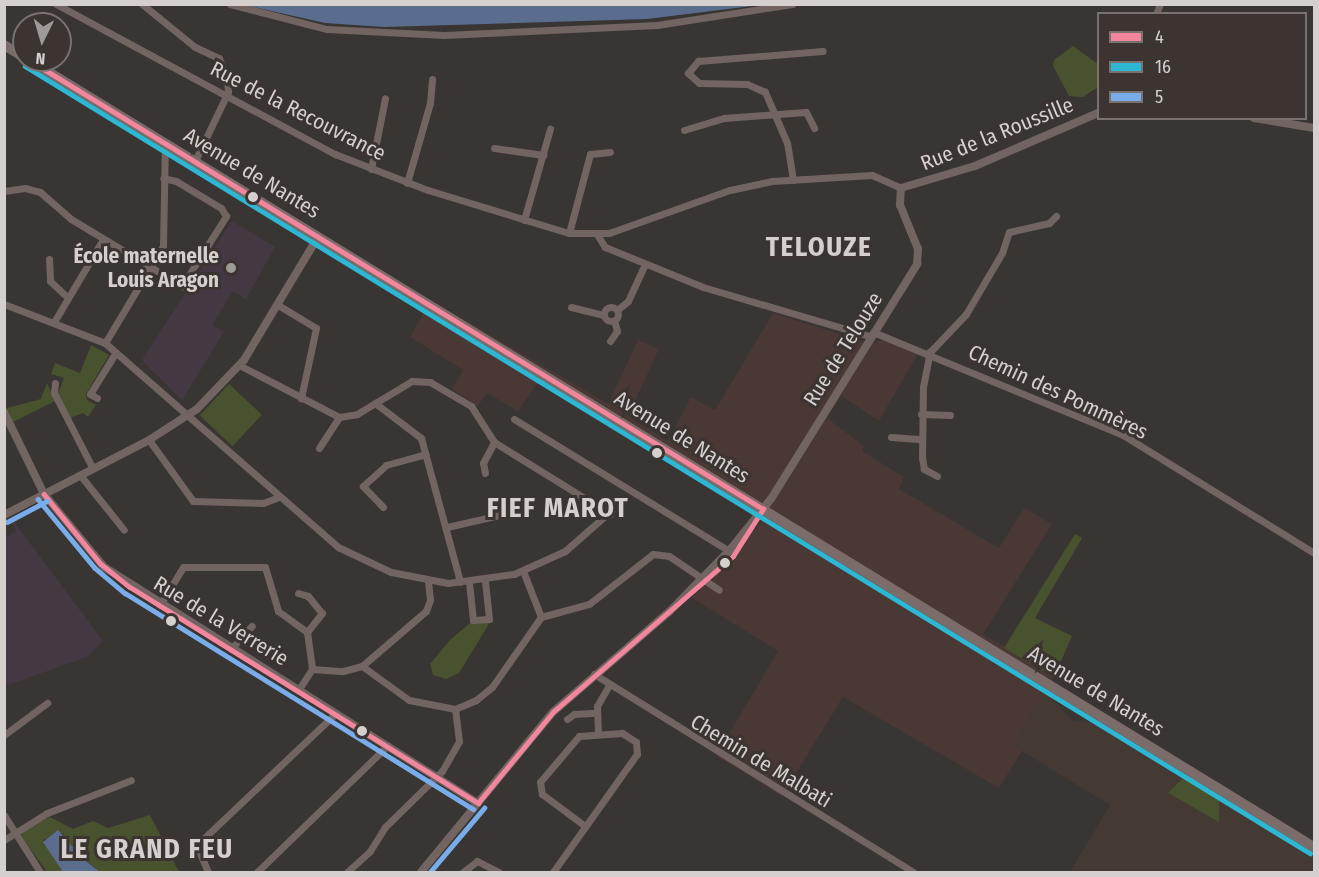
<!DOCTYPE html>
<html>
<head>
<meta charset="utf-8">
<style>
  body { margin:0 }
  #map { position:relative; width:1319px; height:877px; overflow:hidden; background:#383533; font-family:"Fira Sans Condensed",sans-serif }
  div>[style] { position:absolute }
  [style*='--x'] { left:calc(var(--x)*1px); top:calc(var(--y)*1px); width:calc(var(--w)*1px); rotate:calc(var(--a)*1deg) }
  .commercial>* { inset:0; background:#493834 }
  .built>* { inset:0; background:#453933 }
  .education>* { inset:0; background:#443843 }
  .green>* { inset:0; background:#48522f; transform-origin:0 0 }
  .water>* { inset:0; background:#5a6d8e }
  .minor>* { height:7px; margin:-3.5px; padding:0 3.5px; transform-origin:3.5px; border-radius:3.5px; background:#716461 }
  .minor>.ring { margin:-3.5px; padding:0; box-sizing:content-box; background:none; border:7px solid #716461; border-radius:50% }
  .tertiary>* { height:8px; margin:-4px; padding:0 4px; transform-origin:4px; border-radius:4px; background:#716461 }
  .primary>* { height:10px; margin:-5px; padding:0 5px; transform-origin:5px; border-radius:5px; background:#7b6c69 }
  .bus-1>* { height:4.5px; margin:-2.25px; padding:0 2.25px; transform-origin:2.25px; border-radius:2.25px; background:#f1869d }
  .bus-2>* { height:4.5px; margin:-2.25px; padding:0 2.25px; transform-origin:2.25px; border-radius:2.25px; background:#2db7d2 }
  .bus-3>* { height:4.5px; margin:-2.25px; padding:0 2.25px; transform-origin:2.25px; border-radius:2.25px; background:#79ade9 }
  .dots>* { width:16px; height:16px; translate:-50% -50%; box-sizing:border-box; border:3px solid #3b3430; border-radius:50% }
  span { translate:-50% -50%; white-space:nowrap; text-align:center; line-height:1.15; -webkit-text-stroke:6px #3b3430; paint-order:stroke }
  .street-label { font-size:21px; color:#d5d0ce }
  .poi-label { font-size:21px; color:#d5d0ce; font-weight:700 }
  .right { translate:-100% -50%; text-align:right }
  .district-label { font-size:27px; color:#d5d0ce; font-weight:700; letter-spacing:1.5px }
  .frame { position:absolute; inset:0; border:6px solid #d5d0ce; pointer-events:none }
  .legend { position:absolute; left:1097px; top:12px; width:210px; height:108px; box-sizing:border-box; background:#3b3430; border:2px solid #79726f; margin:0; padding:8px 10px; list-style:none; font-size:18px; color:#d5d0ce }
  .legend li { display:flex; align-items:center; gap:12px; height:30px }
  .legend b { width:30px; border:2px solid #79726f }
  .north { position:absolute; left:12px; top:12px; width:60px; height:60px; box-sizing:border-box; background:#3b3430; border:2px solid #79726f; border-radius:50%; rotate:185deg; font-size:16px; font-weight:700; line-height:24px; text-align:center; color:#d5d0ce }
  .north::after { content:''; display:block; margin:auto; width:21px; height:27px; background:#9e9a98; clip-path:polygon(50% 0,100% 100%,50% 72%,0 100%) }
</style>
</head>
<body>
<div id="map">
  <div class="commercial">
    <div style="clip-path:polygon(431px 300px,608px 404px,638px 340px,659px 349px,628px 416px,668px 441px,691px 397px,715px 410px,773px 313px,871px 344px,884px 339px,919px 352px,879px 421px,841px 396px,827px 418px,864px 446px,862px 451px,904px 477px,899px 489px,999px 548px,1024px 508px,1052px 524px,983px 634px,1054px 677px,1013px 745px,1022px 751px,999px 788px,843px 697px,782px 796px,716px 756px,778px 651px,692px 598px,765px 518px,539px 381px,518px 411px,487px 393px,478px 406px,452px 389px,463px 370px,410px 337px)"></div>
  </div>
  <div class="built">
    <div style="clip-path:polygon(1045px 691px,1073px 721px,1095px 723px,1314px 856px,1314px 872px,1070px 872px,1110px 805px,1012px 745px)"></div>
  </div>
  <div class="education">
    <div style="clip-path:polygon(232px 221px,275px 247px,246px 299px,233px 291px,214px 322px,213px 325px,224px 332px,182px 400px,142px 360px)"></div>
    <div style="clip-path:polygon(11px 518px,103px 641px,87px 657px,5px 686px,4px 538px,16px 532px)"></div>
  </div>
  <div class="green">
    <div style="clip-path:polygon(1073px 46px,1098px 64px,1098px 87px,1083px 97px,1069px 96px,1053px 66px,1054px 60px)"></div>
    <div style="clip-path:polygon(91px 345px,109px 355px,86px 394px,87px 400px,96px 405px,88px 417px,83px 413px,70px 418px,58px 394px,64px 378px,51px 374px,55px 363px,80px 373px)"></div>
    <div style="clip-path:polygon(47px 383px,55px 401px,13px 422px,7px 408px,41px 399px)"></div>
    <div style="left:229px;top:384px;width:45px;height:43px;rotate:43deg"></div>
    <div style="clip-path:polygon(1075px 534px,1082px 538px,1035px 618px,1072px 636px,1054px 677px,1004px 648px)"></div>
    <div style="clip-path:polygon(492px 619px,459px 673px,446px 679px,433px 675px,430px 664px,450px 640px,470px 623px)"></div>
    <div style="clip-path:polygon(1184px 777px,1219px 798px,1219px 822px,1168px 793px)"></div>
    <div style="clip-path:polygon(150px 815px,179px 872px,100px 872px,73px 850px,62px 833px,43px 840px,63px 872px,47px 872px,21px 836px,25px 828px,50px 817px,73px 829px,93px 821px,108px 828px)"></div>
  </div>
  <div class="water">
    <div style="clip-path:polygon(245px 5px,760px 5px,647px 19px,384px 27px,325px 23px)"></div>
    <div style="clip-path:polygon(58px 830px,82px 858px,100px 872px,63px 872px,43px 842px)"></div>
  </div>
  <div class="minor">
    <div style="--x:56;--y:4;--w:317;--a:28.3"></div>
    <div style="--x:335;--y:154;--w:100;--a:21.2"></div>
    <div style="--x:428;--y:190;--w:147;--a:17"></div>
    <div style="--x:569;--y:233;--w:40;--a:0"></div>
    <div style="--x:609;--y:233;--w:128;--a:-19.6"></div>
    <div style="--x:730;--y:190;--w:43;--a:-12.1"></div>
    <div style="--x:772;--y:181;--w:100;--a:-3.4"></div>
    <div style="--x:872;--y:175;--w:32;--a:24"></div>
    <div style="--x:142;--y:4;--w:68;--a:39.1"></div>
    <div style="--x:195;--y:47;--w:26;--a:25"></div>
    <div style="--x:219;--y:58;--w:22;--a:69"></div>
    <div style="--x:227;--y:79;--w:13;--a:86"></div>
    <div style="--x:228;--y:92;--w:76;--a:115.6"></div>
    <div style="--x:230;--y:4;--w:100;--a:14.5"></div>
    <div style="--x:327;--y:29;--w:117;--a:2.9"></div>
    <div style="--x:444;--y:35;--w:213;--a:-2.7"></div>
    <div style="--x:657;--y:25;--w:137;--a:-8.8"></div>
    <div style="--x:1156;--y:14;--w:11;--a:-68"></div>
    <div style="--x:684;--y:130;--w:42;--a:-16.7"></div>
    <div style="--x:724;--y:118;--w:82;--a:-4.2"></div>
    <div style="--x:806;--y:112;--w:18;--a:63"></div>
    <div style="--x:494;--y:148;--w:50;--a:8"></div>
    <div style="--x:371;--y:169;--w:72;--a:-78.8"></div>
    <div style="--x:793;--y:180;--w:37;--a:-99"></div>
    <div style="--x:787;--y:143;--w:56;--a:-113.3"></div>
    <div style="--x:765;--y:92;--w:20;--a:-156"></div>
    <div style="--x:747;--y:84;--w:48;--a:-178.8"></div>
    <div style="--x:699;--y:83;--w:15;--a:-138"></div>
    <div style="--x:688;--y:73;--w:16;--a:-50"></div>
    <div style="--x:698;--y:61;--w:125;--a:-4.6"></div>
    <div style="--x:407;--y:183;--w:83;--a:-74"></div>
    <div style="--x:430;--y:103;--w:24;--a:-85"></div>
    <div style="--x:4;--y:191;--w:21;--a:-8"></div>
    <div style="--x:25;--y:188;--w:16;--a:15"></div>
    <div style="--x:40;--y:192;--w:41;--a:41.1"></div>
    <div style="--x:71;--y:219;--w:130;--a:31.1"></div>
    <div style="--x:182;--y:286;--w:83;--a:-57.8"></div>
    <div style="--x:226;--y:216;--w:9;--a:-122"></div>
    <div style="--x:221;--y:208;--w:52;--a:-149"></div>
    <div style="--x:176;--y:181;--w:13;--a:-167"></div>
    <div style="--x:524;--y:220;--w:95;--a:-74.1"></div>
    <div style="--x:569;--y:233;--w:82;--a:-75.1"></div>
    <div style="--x:590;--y:154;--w:20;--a:-6"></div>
    <div style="--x:598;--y:236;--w:13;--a:58"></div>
    <div style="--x:605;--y:247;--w:106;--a:22.2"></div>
    <div style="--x:703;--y:287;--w:174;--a:16.4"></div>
    <div style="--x:49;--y:259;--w:22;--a:87"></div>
    <div style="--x:50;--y:281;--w:23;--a:43"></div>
    <div style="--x:4;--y:304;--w:108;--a:21.1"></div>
    <div style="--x:105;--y:343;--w:310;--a:41.2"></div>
    <div style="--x:338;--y:547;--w:59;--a:25.3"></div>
    <div style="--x:391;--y:572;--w:58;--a:10.9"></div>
    <div style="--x:448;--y:583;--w:67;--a:-7.8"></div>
    <div style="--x:514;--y:574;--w:56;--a:-24.3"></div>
    <div style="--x:565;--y:551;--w:77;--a:-41.3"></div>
    <div style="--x:278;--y:305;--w:44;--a:31.2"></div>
    <div style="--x:316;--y:328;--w:72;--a:102.1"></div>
    <div class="ring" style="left:604px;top:307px;width:7px;height:7px"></div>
    <div style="--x:571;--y:307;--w:34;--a:14"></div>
    <div style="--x:617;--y:310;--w:14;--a:-39"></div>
    <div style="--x:628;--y:301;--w:41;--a:-65.3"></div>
    <div style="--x:54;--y:322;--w:96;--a:-59.4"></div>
    <div style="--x:873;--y:332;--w:270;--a:22.4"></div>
    <div style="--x:1123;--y:435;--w:225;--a:31.7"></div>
    <div style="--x:610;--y:341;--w:12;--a:-55"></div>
    <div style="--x:617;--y:331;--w:11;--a:-105"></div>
    <div style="--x:105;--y:343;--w:113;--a:-59.1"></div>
    <div style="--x:163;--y:246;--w:103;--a:-88.9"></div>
    <div style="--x:239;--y:365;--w:113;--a:27.5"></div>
    <div style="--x:339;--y:417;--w:18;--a:-9"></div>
    <div style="--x:357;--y:414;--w:64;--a:-31"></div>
    <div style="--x:412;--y:381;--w:18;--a:3"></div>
    <div style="--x:430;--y:382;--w:48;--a:30.3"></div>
    <div style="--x:471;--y:406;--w:43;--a:57.4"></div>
    <div style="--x:494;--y:442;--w:137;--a:31.8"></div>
    <div style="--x:55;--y:383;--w:10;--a:96"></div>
    <div style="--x:54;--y:393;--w:85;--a:62.8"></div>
    <div style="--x:97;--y:398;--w:8;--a:-150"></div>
    <div style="--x:90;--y:394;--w:49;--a:-58.2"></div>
    <div style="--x:375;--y:403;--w:58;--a:37.3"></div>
    <div style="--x:421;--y:438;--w:149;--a:74.8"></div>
    <div style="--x:921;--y:414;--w:29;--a:2"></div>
    <div style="--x:514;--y:419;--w:252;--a:31.5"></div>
    <div style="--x:891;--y:437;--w:31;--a:4"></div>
    <div style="--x:149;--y:440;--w:75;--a:54.2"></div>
    <div style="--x:193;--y:501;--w:70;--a:1.6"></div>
    <div style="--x:263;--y:503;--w:17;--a:-21"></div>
    <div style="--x:319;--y:448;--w:37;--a:-57"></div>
    <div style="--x:485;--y:473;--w:10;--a:-101"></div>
    <div style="--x:483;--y:463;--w:24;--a:-62"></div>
    <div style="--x:80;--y:475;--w:70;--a:51.3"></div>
    <div style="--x:937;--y:476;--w:15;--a:-152"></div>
    <div style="--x:924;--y:469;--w:11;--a:-100"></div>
    <div style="--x:922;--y:458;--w:71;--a:-89.2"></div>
    <div style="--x:923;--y:387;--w:36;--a:-79"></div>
    <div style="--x:930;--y:352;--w:52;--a:-46.5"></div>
    <div style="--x:966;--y:314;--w:71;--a:-59.5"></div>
    <div style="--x:1002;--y:253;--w:22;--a:-72"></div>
    <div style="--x:1009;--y:232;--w:41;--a:-12.7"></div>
    <div style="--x:1049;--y:223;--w:10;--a:-45"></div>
    <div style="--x:383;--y:507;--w:29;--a:-134"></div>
    <div style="--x:363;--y:486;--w:31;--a:-42"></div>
    <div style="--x:386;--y:465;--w:41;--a:-15.4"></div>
    <div style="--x:447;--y:527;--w:58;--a:-12.8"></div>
    <div style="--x:523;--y:571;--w:49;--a:68.6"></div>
    <div style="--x:469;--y:582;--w:38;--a:84"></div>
    <div style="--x:473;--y:620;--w:16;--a:-4"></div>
    <div style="--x:489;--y:619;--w:39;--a:-96"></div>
    <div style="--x:298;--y:593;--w:10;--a:17"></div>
    <div style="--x:308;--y:596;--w:22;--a:51"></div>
    <div style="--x:322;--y:613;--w:24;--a:128"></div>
    <div style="--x:160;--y:605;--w:44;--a:-58.8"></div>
    <div style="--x:183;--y:567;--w:82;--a:0"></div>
    <div style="--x:265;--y:567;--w:46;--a:73.5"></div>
    <div style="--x:278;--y:611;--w:36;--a:36"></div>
    <div style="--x:307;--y:632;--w:37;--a:82"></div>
    <div style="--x:541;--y:617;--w:50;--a:-15.2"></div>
    <div style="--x:589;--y:604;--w:81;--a:-38"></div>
    <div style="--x:653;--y:554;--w:16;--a:7"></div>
    <div style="--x:669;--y:556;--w:60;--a:34.2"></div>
    <div style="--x:231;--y:649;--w:31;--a:-48"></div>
    <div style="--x:362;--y:666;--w:58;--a:35.9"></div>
    <div style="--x:409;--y:700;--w:47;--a:11.1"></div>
    <div style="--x:455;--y:709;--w:23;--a:-23"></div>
    <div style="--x:476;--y:700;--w:21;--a:-39"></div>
    <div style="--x:492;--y:687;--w:85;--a:-55"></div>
    <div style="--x:594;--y:674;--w:375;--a:31.8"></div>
    <div style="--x:299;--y:689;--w:24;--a:-57"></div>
    <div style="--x:312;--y:669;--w:31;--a:4"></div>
    <div style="--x:343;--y:671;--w:20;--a:-15"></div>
    <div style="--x:362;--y:666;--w:84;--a:-40.7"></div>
    <div style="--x:426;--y:611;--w:12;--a:-70"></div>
    <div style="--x:430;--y:600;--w:19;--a:-96"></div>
    <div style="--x:567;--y:719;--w:9;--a:-36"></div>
    <div style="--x:574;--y:714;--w:22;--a:-3"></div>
    <div style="--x:598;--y:734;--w:28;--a:-92"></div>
    <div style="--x:597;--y:706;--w:22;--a:-60"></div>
    <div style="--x:4;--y:735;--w:54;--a:-36.7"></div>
    <div style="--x:4;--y:815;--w:67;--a:57.7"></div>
    <div style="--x:4;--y:840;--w:51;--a:-32.1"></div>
    <div style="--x:47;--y:813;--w:90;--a:-21.4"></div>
    <div style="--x:208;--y:872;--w:23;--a:-113"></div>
    <div style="--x:199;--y:851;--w:10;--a:-79"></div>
    <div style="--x:201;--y:841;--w:186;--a:-43.5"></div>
    <div style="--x:257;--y:872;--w:182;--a:-44.1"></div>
    <div style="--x:347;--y:872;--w:31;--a:-42"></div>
    <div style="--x:370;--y:851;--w:28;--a:-58"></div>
    <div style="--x:385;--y:827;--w:80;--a:-44.5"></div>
    <div style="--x:442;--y:771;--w:34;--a:-60"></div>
    <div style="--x:459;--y:741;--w:32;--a:-97"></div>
    <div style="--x:463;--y:872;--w:18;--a:-38"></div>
    <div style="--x:477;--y:861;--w:25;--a:27"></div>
    <div style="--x:553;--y:872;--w:145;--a:-54.6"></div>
    <div style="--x:637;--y:754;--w:12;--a:-95"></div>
    <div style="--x:636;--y:742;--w:17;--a:-147"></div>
    <div style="--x:622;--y:733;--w:43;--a:176"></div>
    <div style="--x:579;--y:736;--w:60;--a:130.3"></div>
    <div style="--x:540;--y:782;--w:12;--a:81"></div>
    <div style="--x:542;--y:794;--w:54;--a:36.7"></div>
  </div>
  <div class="tertiary">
    <div style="--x:1254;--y:118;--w:61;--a:9.5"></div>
    <div style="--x:4;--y:412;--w:91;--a:64"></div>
    <div style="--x:44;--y:494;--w:94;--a:50.6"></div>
    <div style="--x:104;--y:567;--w:442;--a:32.3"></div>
    <div style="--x:4;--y:515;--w:163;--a:-27.3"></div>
    <div style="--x:149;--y:440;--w:57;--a:-32.9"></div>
    <div style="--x:197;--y:409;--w:68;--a:-46.2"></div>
    <div style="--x:244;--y:360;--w:144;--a:-59"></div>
    <div style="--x:421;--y:872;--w:207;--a:-50.5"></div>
    <div style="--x:553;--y:712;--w:153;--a:-40.8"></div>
    <div style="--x:669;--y:612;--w:86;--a:-45.5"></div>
    <div style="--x:729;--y:551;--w:67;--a:-51.1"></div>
    <div style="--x:771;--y:499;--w:277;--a:-58.1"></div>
    <div style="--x:917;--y:264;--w:15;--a:-86"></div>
    <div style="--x:918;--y:249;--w:48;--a:-112.2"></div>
    <div style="--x:900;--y:205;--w:17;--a:-87"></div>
    <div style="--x:901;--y:188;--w:77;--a:-16.6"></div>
    <div style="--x:975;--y:166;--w:134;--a:-23.3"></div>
  </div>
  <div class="primary">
    <div style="--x:4;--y:45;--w:23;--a:31"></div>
    <div style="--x:29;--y:60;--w:1507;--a:31.49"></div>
  </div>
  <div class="bus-1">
    <div style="--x:29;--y:60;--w:860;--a:31.45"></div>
    <div style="--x:44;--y:494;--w:89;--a:50.9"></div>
    <div style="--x:100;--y:563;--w:38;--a:39"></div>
    <div style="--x:130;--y:587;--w:410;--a:31.8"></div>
    <div style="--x:478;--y:803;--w:118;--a:-50.5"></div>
    <div style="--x:553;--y:712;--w:238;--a:-40.9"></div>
    <div style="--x:733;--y:556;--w:56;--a:-57.4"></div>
  </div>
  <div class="bus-2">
    <div style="--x:25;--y:66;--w:1507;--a:31.49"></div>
  </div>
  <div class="bus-3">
    <div style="--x:38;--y:499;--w:89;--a:50.4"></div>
    <div style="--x:95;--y:568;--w:39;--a:40"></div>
    <div style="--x:125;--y:593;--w:410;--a:31.8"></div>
    <div style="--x:7;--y:522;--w:45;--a:-27.7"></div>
    <div style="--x:430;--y:872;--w:84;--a:-49.8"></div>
  </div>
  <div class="dots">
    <div style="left:253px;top:197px;background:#d5d0ce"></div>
    <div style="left:231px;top:268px;background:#9e9a98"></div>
    <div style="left:657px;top:453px;background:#d5d0ce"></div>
    <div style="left:725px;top:563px;background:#d5d0ce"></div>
    <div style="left:171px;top:621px;background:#d5d0ce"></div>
    <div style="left:362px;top:731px;background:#d5d0ce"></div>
  </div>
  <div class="street-label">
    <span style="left:298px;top:111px;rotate:27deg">Rue de la Recouvrance</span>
    <span style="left:997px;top:134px;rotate:-22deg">Rue de la Roussille</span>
    <span style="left:252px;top:173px;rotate:31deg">Avenue de Nantes</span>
    <span style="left:843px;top:349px;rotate:-58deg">Rue de Telouze</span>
    <span style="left:1058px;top:392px;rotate:25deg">Chemin des Pommères</span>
    <span style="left:682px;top:437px;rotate:32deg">Avenue de Nantes</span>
    <span style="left:221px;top:621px;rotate:31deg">Rue de la Verrerie</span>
    <span style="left:1096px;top:691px;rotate:31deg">Avenue de Nantes</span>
    <span style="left:761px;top:761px;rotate:31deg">Chemin de Malbati</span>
  </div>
  <div class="poi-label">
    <span class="right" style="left:219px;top:268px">École maternelle<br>Louis Aragon</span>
  </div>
  <div class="district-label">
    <span style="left:819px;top:248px">TELOUZE</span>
    <span style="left:558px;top:509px">FIEF MAROT</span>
    <span style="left:147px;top:850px">LE GRAND FEU</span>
  </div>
  <div class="frame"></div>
  <ul class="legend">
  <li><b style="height:8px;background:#f1869d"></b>4</li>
  <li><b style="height:8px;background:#2db7d2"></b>16</li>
  <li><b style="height:8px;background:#79ade9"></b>5</li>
  </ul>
  <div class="north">N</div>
</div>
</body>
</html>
